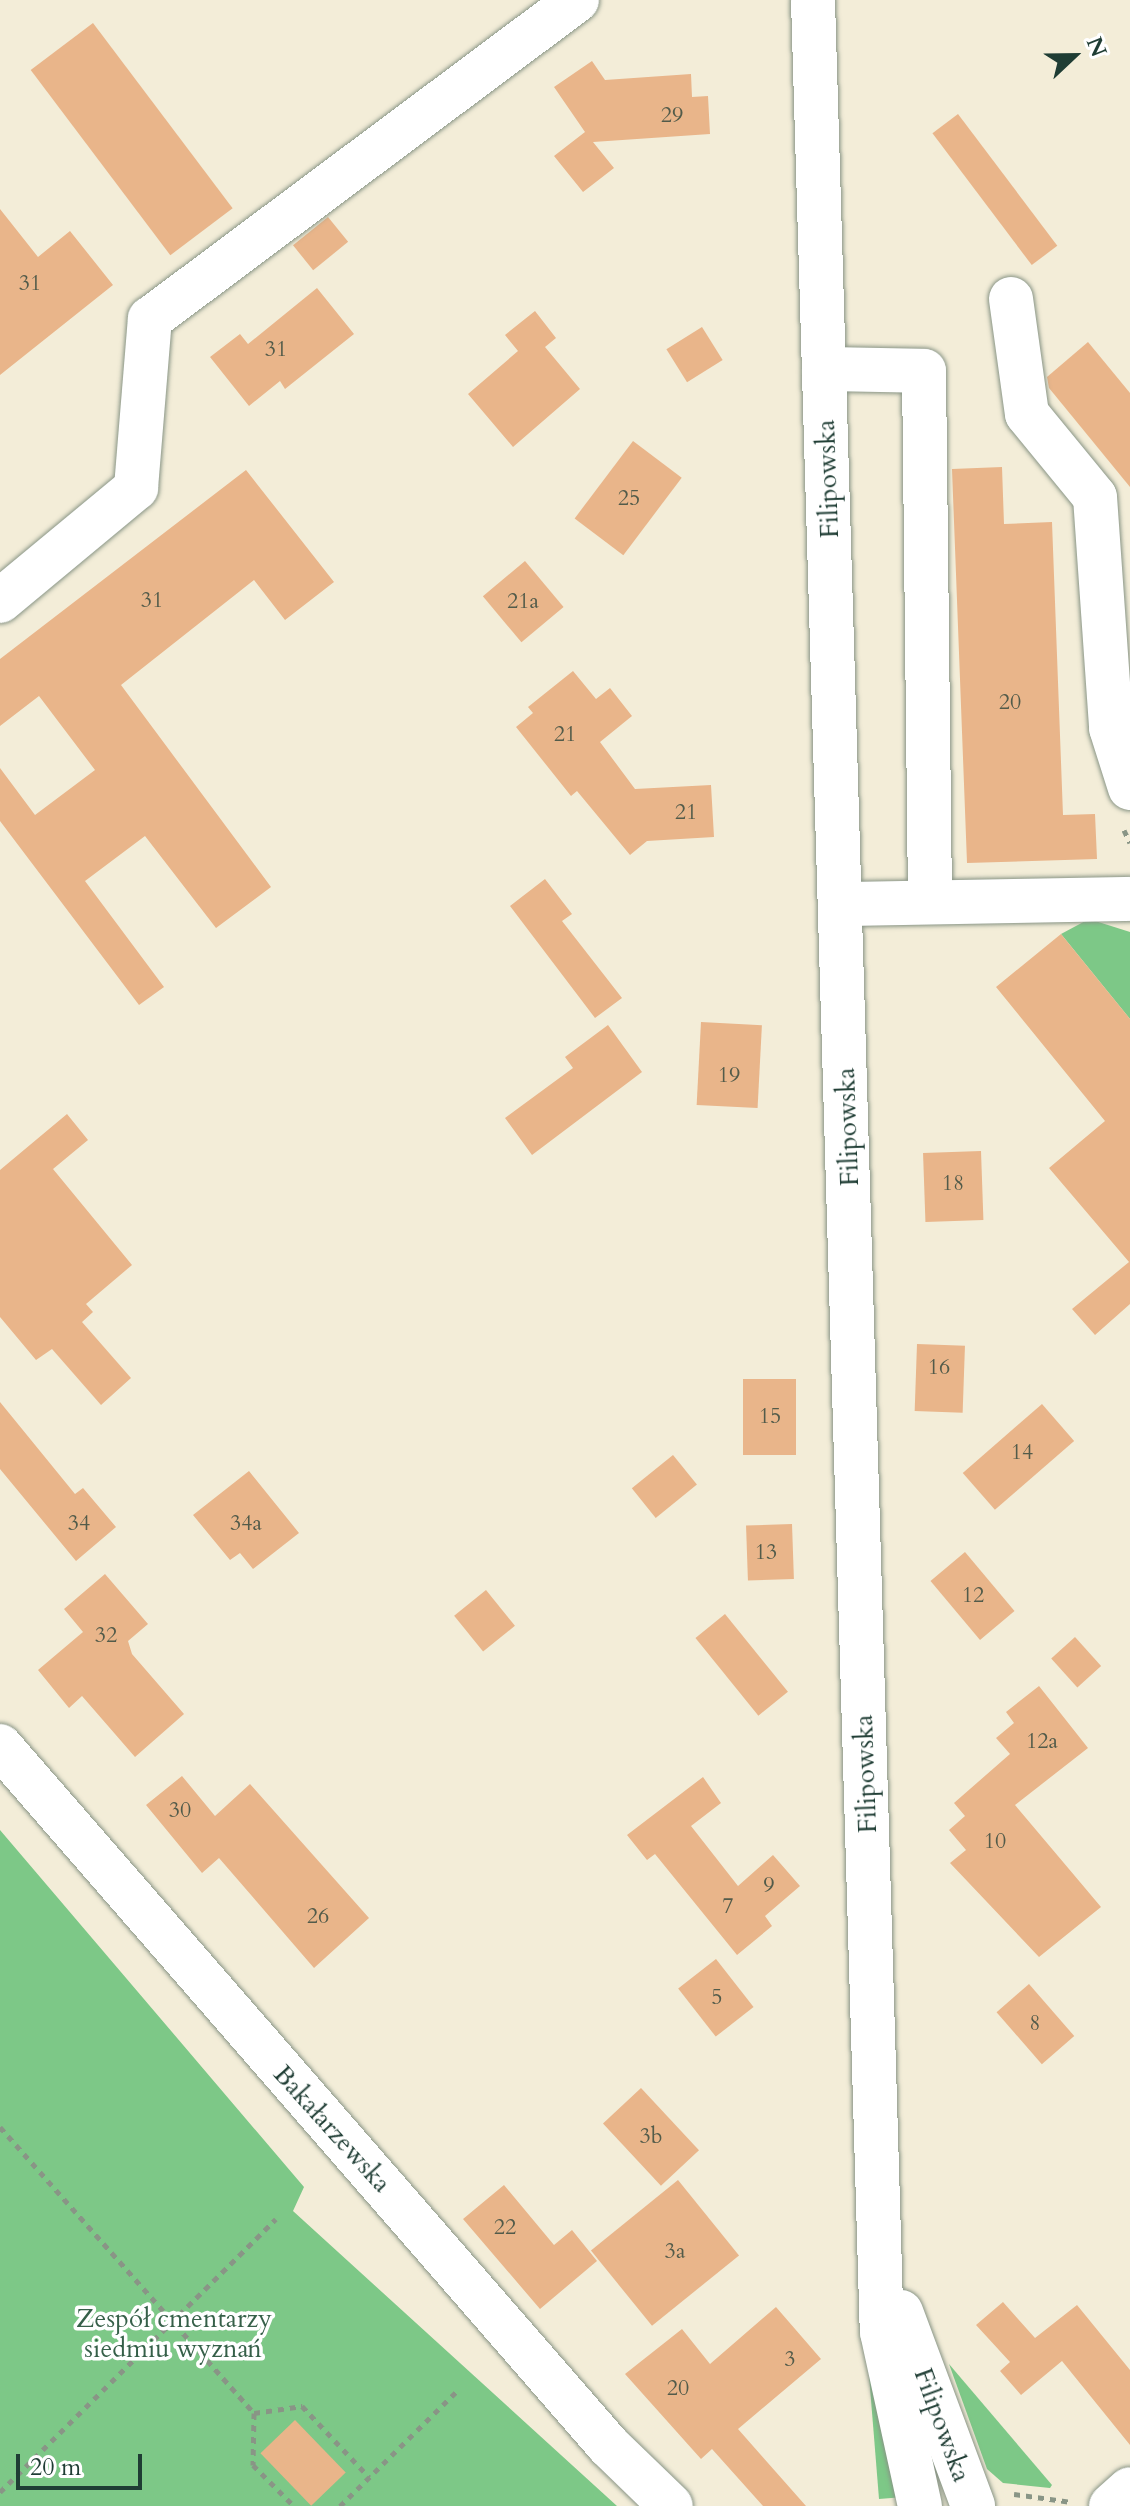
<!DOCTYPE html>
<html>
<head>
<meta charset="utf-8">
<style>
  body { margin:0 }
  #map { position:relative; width:1130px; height:2506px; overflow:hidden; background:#f3edd8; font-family:Cardo,serif }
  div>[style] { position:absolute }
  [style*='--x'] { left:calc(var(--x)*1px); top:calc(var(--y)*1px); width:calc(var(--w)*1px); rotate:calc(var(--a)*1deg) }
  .green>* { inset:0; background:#7dc887 }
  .building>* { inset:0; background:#e9b58a; transform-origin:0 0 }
  .path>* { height:5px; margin-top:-2.5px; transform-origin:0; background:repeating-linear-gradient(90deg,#899586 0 6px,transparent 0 12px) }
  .roads { filter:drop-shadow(0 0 2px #899586) drop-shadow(0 0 2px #899586) }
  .minor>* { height:44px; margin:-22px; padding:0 22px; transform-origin:22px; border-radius:22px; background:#fff }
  span { translate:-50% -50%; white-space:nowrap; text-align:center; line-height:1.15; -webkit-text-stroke:7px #fff; paint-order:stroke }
  .number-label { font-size:22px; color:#525b4a }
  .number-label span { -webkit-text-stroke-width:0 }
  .street-label { font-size:26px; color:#1f3d34 }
  .park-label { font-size:26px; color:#366049 }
  .north { position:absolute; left:1034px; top:16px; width:80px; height:80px; -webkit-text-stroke:6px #fff; paint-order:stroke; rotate:68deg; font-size:22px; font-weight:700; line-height:32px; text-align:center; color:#1f3d34 }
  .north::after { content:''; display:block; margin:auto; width:28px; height:36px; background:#1f3d34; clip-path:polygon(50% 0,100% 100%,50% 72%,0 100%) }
  .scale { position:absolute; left:16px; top:2454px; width:126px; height:36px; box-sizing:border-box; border:4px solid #1f3d34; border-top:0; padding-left:10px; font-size:24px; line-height:28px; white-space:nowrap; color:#1f3d34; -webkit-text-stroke:6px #fff; paint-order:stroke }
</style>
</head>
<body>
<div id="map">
  <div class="green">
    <div style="clip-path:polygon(1089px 919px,1130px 932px,1130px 1019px,1061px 934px)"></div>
    <div style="clip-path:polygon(0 1830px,304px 2187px,293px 2211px,617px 2506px,0 2506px)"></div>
    <div style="clip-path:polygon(867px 2350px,904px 2497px,879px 2499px)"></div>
    <div style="clip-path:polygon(949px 2364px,1052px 2485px,1050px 2488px,1003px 2483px,987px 2469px)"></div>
  </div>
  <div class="building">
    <div style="left:93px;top:23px;width:232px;height:78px;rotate:53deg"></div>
    <div style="clip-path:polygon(592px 61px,605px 80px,691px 74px,692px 97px,708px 96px,710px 134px,593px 142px,614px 168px,583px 192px,554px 156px,585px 132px,554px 87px)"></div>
    <div style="left:958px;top:114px;width:165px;height:32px;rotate:53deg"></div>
    <div style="clip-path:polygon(0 209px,38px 257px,70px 231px,113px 285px,0 375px)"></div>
    <div style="left:328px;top:217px;width:32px;height:45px;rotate:51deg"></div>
    <div style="clip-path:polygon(317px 288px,354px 334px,285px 389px,280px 381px,249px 406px,210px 357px,240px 334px,248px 344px)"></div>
    <div style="clip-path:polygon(535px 311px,556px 338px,545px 347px,580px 389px,513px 447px,468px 394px,518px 351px,505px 335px)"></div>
    <div style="left:702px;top:327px;width:39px;height:42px;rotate:58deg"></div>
    <div style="clip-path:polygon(1088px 342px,1130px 393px,1130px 487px,1049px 388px,1047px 377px)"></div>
    <div style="left:633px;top:441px;width:61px;height:97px;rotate:37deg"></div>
    <div style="clip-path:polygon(1002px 467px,1004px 524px,1052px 522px,1063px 815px,1095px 814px,1097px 859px,967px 863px,952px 469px)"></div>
    <div style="clip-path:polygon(246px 470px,334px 582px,285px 620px,254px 580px,121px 685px,271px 887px,216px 928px,145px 836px,85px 881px,164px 987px,139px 1005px,0 821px,0 768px,35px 815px,95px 770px,39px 696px,0 726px,0 659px)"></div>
    <div style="left:525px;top:561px;width:60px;height:55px;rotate:50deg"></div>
    <div style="clip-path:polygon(573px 671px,596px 699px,610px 688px,632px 716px,600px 742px,635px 789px,711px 785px,714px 837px,647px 841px,630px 855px,577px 791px,571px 796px,516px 727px,533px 713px,528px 707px)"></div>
    <div style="clip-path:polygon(545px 879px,572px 914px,562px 921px,622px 998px,595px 1018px,510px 906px)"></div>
    <div style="clip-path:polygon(1061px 934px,1130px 1019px,1130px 1304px,1095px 1335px,1072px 1309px,1129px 1262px,1049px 1168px,1105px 1121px,996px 987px)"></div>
    <div style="left:701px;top:1022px;width:61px;height:83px;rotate:3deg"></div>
    <div style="clip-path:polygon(608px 1025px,642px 1072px,532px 1155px,505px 1118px,573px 1068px,565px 1057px)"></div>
    <div style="clip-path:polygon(67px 1114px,88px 1140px,53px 1169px,132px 1265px,86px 1304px,93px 1312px,82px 1322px,131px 1378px,101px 1405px,52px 1349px,36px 1360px,0 1317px,0 1170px)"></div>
    <div style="left:981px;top:1151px;width:69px;height:58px;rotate:88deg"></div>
    <div style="left:917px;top:1344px;width:48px;height:67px;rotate:2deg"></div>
    <div style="left:743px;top:1379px;width:53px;height:76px"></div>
    <div style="clip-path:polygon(0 1402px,75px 1494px,83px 1488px,116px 1527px,76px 1561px,0 1469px)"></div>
    <div style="left:1042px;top:1404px;width:49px;height:105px;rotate:49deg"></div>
    <div style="left:673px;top:1455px;width:38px;height:53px;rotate:51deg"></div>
    <div style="clip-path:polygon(249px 1471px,299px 1533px,253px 1569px,240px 1553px,230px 1560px,193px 1515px)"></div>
    <div style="left:792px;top:1524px;width:55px;height:46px;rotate:88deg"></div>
    <div style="left:965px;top:1552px;width:77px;height:45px;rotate:50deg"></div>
    <div style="clip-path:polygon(105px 1574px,148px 1624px,128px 1641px,132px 1654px,184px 1714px,135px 1757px,82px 1696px,69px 1708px,38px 1670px,83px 1632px,64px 1609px)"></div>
    <div style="left:486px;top:1590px;width:46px;height:41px;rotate:51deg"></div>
    <div style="left:725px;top:1614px;width:100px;height:38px;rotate:51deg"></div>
    <div style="left:1075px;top:1637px;width:39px;height:32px;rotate:48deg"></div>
    <div style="clip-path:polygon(1039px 1686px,1088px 1748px,1015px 1805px,1101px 1907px,1039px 1957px,950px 1863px,966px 1850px,949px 1830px,965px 1816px,954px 1803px,1010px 1754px,996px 1738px,1014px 1723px,1006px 1712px)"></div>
    <div style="clip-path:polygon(182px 1776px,215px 1816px,250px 1784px,369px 1918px,314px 1968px,219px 1858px,202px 1873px,146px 1805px)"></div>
    <div style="clip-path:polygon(703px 1777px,721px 1803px,691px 1826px,738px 1886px,773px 1855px,800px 1886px,765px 1916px,772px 1926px,737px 1955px,655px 1854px,647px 1860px,627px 1835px)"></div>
    <div style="left:716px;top:1959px;width:61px;height:48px;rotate:52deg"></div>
    <div style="left:1029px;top:1984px;width:69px;height:43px;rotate:49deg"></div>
    <div style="left:641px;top:2088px;width:85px;height:52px;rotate:47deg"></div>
    <div style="left:678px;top:2180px;width:97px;height:112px;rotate:51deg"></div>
    <div style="clip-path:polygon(504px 2185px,554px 2245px,572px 2230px,597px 2261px,540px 2309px,463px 2219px)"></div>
    <div style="clip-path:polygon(1003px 2302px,1035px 2338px,1077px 2305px,1130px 2370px,1130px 2445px,1062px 2361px,1021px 2395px,1000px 2371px,1010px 2362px,976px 2325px)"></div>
    <div style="clip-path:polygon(776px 2307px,821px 2359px,738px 2429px,806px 2506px,763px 2506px,712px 2449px,701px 2459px,625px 2374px,682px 2329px,710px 2364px)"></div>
    <div style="left:295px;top:2420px;width:73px;height:48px;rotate:46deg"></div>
  </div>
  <div class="path">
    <div style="--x:1124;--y:830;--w:14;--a:65"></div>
    <div style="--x:0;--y:2127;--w:383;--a:48.4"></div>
    <div style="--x:254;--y:2413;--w:52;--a:91.1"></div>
    <div style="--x:253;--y:2465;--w:58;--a:45"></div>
    <div style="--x:254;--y:2413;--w:49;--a:-8.3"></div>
    <div style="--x:302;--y:2406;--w:98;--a:46.7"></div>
    <div style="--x:0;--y:2492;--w:388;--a:-44.7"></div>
    <div style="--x:1014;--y:2494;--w:58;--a:8"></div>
    <div style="--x:340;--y:2506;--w:168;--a:-44.5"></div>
  </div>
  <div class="roads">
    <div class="minor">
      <div style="--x:813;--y:0;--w:2333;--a:88.31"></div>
      <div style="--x:882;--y:2332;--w:178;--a:77.7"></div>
      <div style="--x:1011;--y:299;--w:116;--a:82.1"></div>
      <div style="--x:1027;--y:414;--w:107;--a:50.7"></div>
      <div style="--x:1095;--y:497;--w:232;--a:86"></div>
      <div style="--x:1111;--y:728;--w:63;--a:72.4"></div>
      <div style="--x:824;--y:369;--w:100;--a:1.1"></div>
      <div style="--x:924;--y:371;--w:526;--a:89.35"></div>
      <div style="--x:0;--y:601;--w:177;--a:-39.7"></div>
      <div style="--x:136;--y:488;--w:170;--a:-85.3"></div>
      <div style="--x:150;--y:319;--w:533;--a:-36.76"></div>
      <div style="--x:842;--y:904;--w:288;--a:-1"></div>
      <div style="--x:0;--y:1746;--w:928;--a:48.98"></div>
      <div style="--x:609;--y:2446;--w:86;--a:44.1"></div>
      <div style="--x:901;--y:2312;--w:207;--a:69.6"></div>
      <div style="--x:1111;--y:2506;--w:25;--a:-42"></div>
    </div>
  </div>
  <div class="number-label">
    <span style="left:672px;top:116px">29</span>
    <span style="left:30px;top:284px">31</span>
    <span style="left:276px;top:350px">31</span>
    <span style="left:629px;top:499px">25</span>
    <span style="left:152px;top:601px">31</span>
    <span style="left:523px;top:602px">21a</span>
    <span style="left:1010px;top:703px">20</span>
    <span style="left:565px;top:735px">21</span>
    <span style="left:686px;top:813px">21</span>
    <span style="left:729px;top:1076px">19</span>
    <span style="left:953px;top:1184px">18</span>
    <span style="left:939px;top:1368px">16</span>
    <span style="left:770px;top:1417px">15</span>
    <span style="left:1022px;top:1453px">14</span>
    <span style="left:79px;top:1524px">34</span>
    <span style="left:246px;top:1524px">34a</span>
    <span style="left:766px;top:1553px">13</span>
    <span style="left:973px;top:1596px">12</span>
    <span style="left:106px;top:1636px">32</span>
    <span style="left:1042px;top:1742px">12a</span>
    <span style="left:180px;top:1811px">30</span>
    <span style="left:995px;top:1842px">10</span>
    <span style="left:769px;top:1886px">9</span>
    <span style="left:728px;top:1907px">7</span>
    <span style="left:318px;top:1917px">26</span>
    <span style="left:717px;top:1998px">5</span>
    <span style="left:1035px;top:2024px">8</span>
    <span style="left:651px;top:2137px">3b</span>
    <span style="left:505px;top:2228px">22</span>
    <span style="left:675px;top:2252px">3a</span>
    <span style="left:790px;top:2360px">3</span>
    <span style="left:678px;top:2389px">20</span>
  </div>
  <div class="street-label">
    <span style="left:828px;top:479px;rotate:-92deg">Filipowska</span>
    <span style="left:848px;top:1127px;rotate:-92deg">Filipowska</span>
    <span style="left:866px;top:1774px;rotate:-92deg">Filipowska</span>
    <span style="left:332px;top:2129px;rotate:48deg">Bakałarzewska</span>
    <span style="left:942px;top:2425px;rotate:70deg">Filipowska</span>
  </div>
  <div class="park-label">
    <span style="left:174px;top:2334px">Zespół cmentarzy<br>siedmiu wyznań</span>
  </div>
  <div class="north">N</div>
  <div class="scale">20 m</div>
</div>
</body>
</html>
